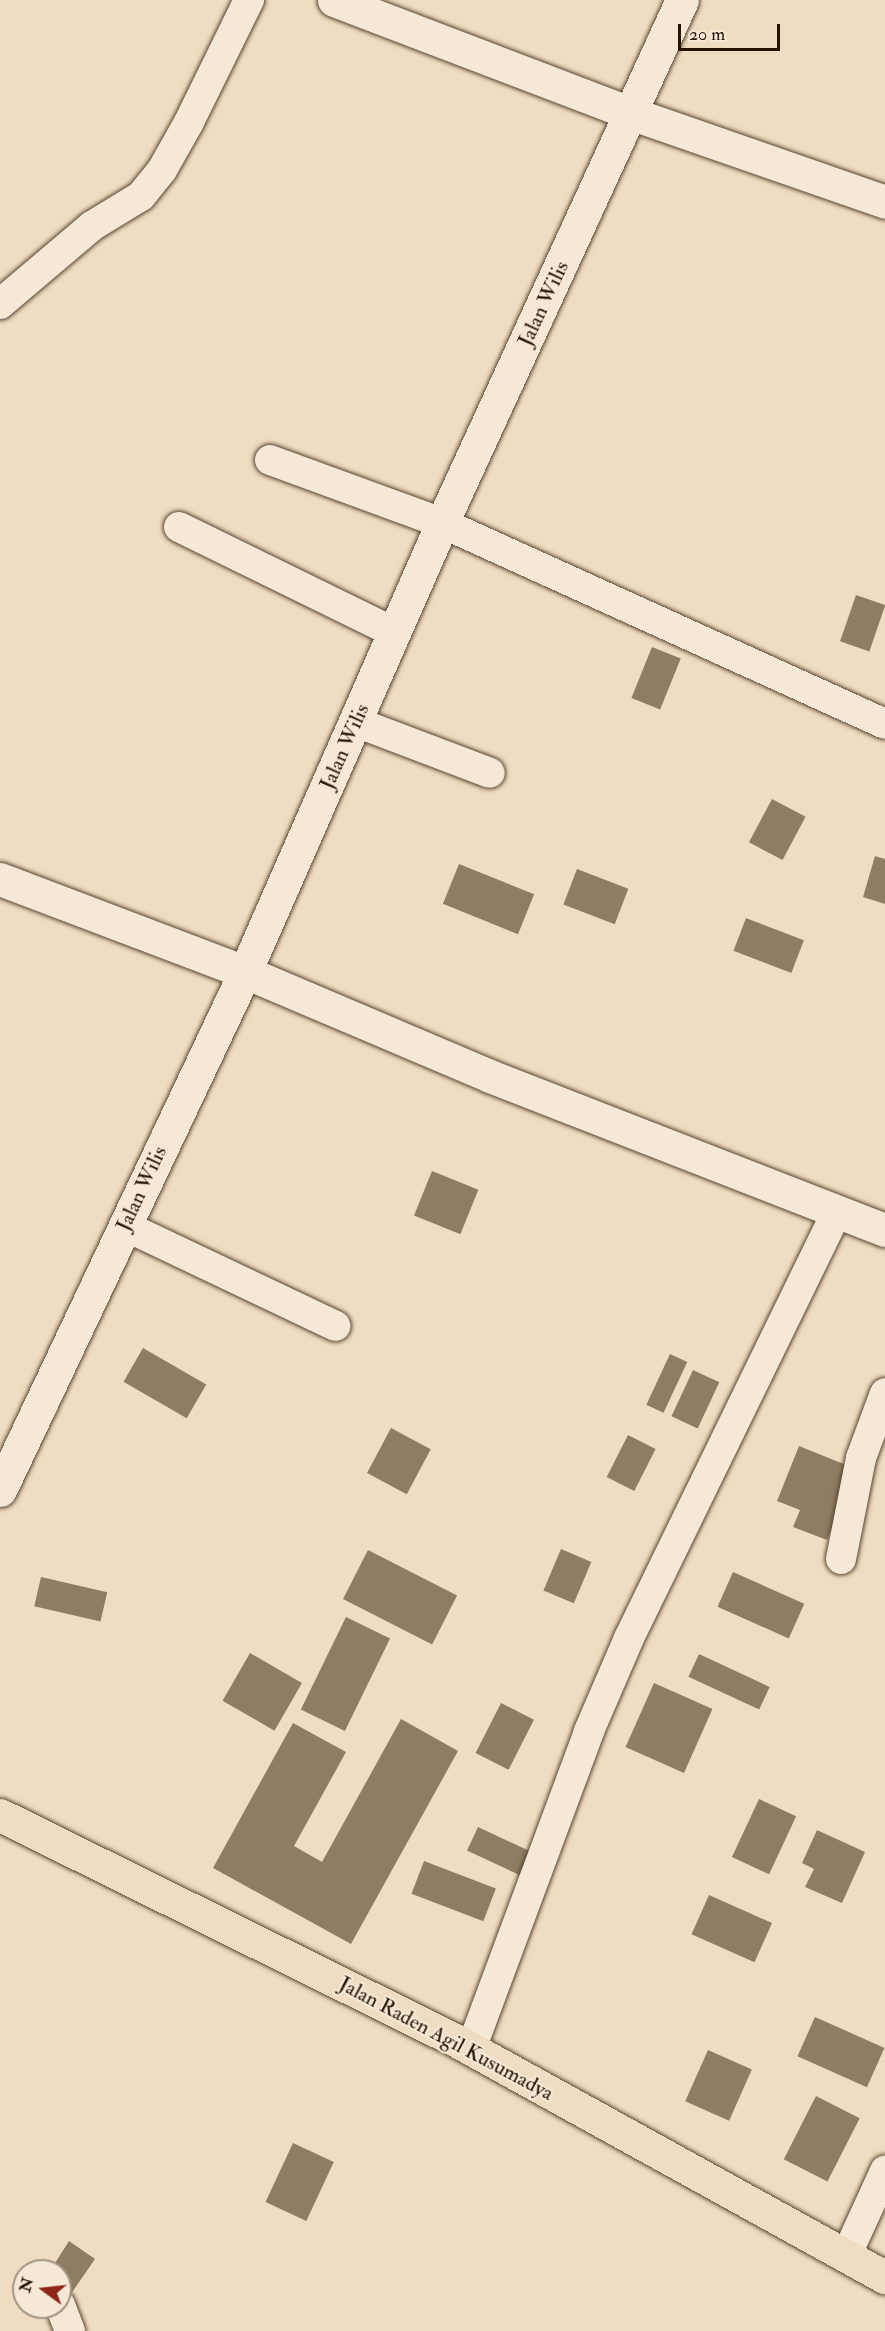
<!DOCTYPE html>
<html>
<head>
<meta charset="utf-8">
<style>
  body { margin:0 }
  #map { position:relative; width:885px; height:2331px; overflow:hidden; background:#f0dcc2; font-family:"IM FELL Double Pica",serif }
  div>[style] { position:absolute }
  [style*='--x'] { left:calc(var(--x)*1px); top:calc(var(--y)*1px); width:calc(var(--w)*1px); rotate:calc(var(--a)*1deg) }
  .building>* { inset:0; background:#8f7c65; transform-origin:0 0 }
  .roads { filter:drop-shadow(0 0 2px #584530) drop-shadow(0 0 2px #584530) }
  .street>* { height:30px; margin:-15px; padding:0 15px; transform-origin:15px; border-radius:15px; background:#f5e8d7 }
  .secondary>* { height:33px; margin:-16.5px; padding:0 16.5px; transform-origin:16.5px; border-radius:16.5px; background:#f5e8d7 }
  .primary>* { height:33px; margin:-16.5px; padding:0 16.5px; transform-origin:16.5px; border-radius:16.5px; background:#f0dcc2 }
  span { translate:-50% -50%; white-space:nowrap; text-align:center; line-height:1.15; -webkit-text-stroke:4.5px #f5e8d7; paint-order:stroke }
  .street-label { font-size:21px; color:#261300 }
  .north { position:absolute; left:12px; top:2259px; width:60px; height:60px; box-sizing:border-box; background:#f5e8d7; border:2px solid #a29381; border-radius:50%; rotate:285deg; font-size:16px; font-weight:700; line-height:24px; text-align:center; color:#261300 }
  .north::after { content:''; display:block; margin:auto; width:21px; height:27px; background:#8f2418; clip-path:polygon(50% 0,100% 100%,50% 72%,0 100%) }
  .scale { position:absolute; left:678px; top:24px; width:102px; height:27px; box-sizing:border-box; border:3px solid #261300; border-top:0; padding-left:8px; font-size:18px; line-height:21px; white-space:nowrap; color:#261300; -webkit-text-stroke:4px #f5e8d7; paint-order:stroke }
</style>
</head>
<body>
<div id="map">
  <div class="building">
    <div style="left:856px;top:595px;width:31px;height:49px;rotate:19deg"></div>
    <div style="left:652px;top:647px;width:31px;height:55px;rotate:22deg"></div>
    <div style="left:772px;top:799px;width:38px;height:49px;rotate:28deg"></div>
    <div style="clip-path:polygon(875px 856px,885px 859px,885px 904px,863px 897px)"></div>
    <div style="left:459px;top:864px;width:81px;height:43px;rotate:22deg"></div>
    <div style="left:577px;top:869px;width:55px;height:38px;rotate:21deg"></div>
    <div style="left:746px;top:918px;width:62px;height:35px;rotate:21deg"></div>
    <div style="left:432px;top:1171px;width:50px;height:48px;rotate:22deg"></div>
    <div style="left:143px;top:1348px;width:73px;height:39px;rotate:30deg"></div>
    <div style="left:670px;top:1354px;width:19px;height:56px;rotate:25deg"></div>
    <div style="left:693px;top:1370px;width:29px;height:51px;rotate:25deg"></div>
    <div style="left:391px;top:1428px;width:45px;height:51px;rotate:28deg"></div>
    <div style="left:628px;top:1435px;width:31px;height:47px;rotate:27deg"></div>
    <div style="clip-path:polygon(799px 1446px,856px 1469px,827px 1540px,793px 1527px,800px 1510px,777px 1501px)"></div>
    <div style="left:561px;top:1549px;width:33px;height:45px;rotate:23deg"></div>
    <div style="left:368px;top:1550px;width:100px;height:55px;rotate:27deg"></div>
    <div style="left:733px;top:1572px;width:78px;height:38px;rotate:24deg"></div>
    <div style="left:41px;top:1577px;width:68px;height:30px;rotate:13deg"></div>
    <div style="left:346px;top:1617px;width:49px;height:103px;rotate:26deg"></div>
    <div style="left:250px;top:1653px;width:60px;height:55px;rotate:30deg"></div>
    <div style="left:699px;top:1654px;width:78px;height:25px;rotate:25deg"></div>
    <div style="left:654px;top:1683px;width:64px;height:70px;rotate:24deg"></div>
    <div style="left:501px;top:1703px;width:37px;height:56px;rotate:27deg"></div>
    <div style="clip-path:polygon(401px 1719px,458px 1751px,351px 1944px,213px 1868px,293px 1723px,346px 1752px,294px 1846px,322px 1862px)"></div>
    <div style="left:759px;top:1799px;width:41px;height:64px;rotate:25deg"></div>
    <div style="left:478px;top:1827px;width:65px;height:26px;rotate:25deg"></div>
    <div style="clip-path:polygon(817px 1830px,865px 1852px,842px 1903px,805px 1887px,814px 1869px,802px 1863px)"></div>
    <div style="left:424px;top:1861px;width:77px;height:35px;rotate:21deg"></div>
    <div style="left:709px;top:1895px;width:69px;height:43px;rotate:24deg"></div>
    <div style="left:815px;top:2017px;width:76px;height:43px;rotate:24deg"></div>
    <div style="left:708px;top:2050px;width:48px;height:56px;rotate:24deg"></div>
    <div style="left:816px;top:2096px;width:49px;height:71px;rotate:27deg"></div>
    <div style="left:293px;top:2143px;width:45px;height:65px;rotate:25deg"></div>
    <div style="clip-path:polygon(69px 2241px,95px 2259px,66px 2301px,60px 2296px,60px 2271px,50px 2271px)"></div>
  </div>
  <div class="roads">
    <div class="street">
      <div style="--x:0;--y:304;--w:121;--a:-40.3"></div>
      <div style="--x:92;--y:226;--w:57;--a:-31.5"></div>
      <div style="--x:141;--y:196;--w:33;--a:-51"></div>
      <div style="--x:162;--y:170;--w:55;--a:-60.6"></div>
      <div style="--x:189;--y:122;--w:136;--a:-63.8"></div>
      <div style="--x:270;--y:460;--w:183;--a:20.1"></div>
      <div style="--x:442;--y:523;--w:486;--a:24.4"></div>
      <div style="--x:179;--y:527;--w:241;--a:26.1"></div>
      <div style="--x:356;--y:722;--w:143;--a:20.8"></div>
      <div style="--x:125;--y:1226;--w:233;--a:25.4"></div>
      <div style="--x:841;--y:1559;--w:103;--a:-78.8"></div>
      <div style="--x:861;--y:1458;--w:69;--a:-69.7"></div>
      <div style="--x:471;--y:2049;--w:339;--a:-69.6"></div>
      <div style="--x:589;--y:1731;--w:101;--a:-66.7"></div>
      <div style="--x:629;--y:1638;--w:473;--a:-64"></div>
      <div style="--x:846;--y:2256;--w:94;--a:-65.4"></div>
      <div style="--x:60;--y:2305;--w:28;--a:69"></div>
    </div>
    <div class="secondary">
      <div style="--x:334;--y:0;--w:320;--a:20.9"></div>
      <div style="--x:633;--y:114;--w:267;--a:19.2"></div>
      <div style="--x:0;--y:879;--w:262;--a:20.8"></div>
      <div style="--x:245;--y:972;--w:266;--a:23"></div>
      <div style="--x:490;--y:1076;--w:424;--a:21.3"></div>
      <div style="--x:0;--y:1490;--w:573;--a:-64.69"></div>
      <div style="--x:245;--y:972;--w:490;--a:-66.3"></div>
      <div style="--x:442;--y:523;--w:575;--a:-65.35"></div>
    </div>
    <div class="primary">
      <div style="--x:0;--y:1815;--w:510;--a:26.31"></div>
      <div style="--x:457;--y:2041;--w:489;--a:28.9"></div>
    </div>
  </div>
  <div class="street-label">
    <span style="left:544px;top:304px;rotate:-65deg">Jalan Wilis</span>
    <span style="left:345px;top:747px;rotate:-66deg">Jalan Wilis</span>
    <span style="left:142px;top:1189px;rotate:-65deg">Jalan Wilis</span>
    <span style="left:446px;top:2039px;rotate:28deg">Jalan Raden Agil Kusumadya</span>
  </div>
  <div class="north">N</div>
  <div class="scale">20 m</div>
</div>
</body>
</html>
